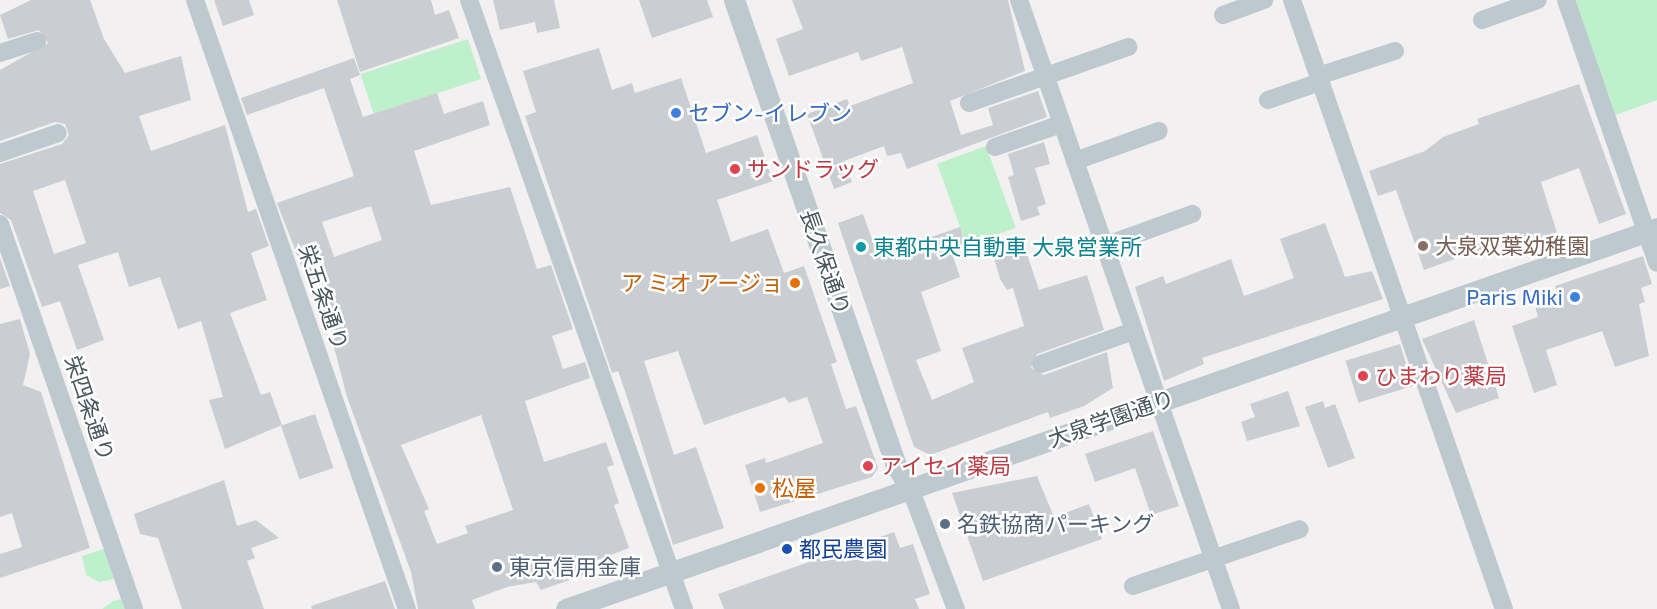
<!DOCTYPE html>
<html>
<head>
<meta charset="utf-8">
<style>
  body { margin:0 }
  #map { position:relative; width:1657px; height:609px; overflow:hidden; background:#f2f0f0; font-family:"Exo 2","Noto Sans JP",sans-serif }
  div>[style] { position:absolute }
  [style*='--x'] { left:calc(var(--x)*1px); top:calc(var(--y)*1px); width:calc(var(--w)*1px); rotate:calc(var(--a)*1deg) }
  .green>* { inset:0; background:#bff0cc; transform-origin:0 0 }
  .building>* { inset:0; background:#caced2; transform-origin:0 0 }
  .minor>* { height:18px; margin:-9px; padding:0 9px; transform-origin:9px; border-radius:9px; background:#bec9cf }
  .tertiary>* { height:21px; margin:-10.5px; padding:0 10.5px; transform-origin:10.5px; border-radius:10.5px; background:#bec9cf }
  .dots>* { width:16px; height:16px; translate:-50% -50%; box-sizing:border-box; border:3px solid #fff; border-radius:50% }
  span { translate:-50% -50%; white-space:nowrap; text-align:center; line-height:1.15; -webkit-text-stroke:5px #fff; paint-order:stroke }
  .shop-label { font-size:22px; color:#366cbe }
  .left { translate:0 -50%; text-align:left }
  .right { translate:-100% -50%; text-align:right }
  .health-label { font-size:22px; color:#be3a42 }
  .education-label { font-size:22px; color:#785e54 }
  .culture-label { font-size:22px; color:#0d838f }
  .street-label { font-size:22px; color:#48565e }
  .food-label { font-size:22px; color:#c56008 }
  .service-label { font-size:22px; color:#4e5e75 }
  .transit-label { font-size:22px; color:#164399 }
</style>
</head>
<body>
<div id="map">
  <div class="green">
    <div style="clip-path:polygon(1569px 0,1657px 0,1657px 100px,1610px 117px)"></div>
    <div style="left:468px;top:39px;width:42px;height:113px;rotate:72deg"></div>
    <div style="left:986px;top:146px;width:87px;height:52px;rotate:70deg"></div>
    <div style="clip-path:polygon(104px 549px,114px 579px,99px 582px,86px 575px,82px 556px)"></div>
    <div style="clip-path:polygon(121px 599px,124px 609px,102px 609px,113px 601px)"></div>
  </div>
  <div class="building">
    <div style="clip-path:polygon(evenodd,31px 0,90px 0,104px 39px,125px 73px,181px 56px,191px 100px,139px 116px,151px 151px,225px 125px,248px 212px,256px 209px,269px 246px,251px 253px,267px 300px,230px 313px,261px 395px,270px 392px,282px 425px,225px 449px,209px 400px,223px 397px,201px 321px,178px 329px,160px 277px,129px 287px,118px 252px,78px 265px,104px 340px,77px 350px,60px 301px,42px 307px,11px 220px,0 213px,0 164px,62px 144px,69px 135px,65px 124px,55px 122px,0 141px,0 70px,48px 43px,39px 30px,8px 39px,0 15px,31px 0,65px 180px,86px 243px,54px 254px,33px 191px,65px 180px)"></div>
    <div style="clip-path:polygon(214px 0,249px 0,254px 15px,223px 26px)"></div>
    <div style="clip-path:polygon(337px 0,431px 0,435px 15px,449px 10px,459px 38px,360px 72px)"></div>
    <div style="clip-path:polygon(493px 0,554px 0,560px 28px,537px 33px,535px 22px,500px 30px)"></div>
    <div style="clip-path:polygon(639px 0,707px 0,713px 17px,652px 38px)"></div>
    <div style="clip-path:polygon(792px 0,1008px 0,1025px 71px,950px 101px,961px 135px,993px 125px,988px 108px,1038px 91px,1047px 117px,907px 169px,901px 153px,887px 156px,884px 146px,844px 161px,852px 182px,834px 189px,807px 114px,847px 99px,850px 106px,913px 83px,902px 47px,861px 61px,858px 52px,789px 76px,776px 39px,803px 29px)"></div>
    <div style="clip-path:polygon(599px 48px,612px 90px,632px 83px,635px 93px,681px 78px,706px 153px,757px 135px,773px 181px,717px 200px,731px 242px,768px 229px,784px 273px,804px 266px,837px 362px,831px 364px,846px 409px,856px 406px,878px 468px,872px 477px,760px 512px,745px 465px,765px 458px,766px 463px,823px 443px,807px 397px,789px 403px,785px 397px,704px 425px,678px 351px,644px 361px,674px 455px,696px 447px,724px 528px,673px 545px,626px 394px,618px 371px,612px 373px,525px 116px,536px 112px,523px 71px)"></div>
    <div style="clip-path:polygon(evenodd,354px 58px,360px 75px,350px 79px,363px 117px,437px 93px,444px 114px,483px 101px,490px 125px,414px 151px,431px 205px,510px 187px,537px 269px,551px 265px,573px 329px,552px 336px,563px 369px,585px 362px,590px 378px,525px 401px,544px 462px,606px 442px,614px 465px,607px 467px,619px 503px,614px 505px,629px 548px,592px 562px,595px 571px,541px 590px,536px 582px,507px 587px,472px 600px,475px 609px,418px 609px,411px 572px,347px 397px,332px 339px,337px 337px,318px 280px,308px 283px,277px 203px,354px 176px,324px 88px,247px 115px,241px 98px,354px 58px,371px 206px,382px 240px,334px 257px,322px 222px,371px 206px,354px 58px,481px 415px,513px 510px,465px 526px,468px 533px,437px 544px,424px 511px,429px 509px,401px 445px,481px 415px)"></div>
    <div style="clip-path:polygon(1579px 84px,1626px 214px,1599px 224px,1579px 168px,1541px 182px,1557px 233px,1519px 246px,1516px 237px,1424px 270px,1396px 190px,1378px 196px,1369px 171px,1425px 151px,1443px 137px,1479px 124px,1477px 119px)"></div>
    <div style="clip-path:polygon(1044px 142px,1050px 164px,1035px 168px,1046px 204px,1037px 207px,1040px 215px,1021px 221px,1008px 177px,1014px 175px,1008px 154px)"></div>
    <div style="clip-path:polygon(863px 214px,878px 256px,960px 227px,966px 246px,951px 251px,960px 277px,921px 292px,941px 351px,916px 360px,932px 400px,974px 382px,962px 348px,1024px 326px,1013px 288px,1007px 290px,1000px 279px,992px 251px,1023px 242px,1039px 290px,1087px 275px,1104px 330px,1037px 354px,1031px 368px,1044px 375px,1107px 352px,1113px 388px,1084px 406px,1050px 418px,1048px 412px,930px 455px,914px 447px,838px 223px)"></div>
    <div style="clip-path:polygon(1325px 223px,1345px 277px,1372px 271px,1383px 299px,1202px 358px,1204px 364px,1164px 381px,1135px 287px,1163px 276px,1166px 284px,1231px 259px,1244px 296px,1294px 278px,1280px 239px)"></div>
    <div style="clip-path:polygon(1643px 256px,1652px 284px,1641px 288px,1645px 302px,1639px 304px,1649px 356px,1615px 367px,1602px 331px,1546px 350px,1557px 385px,1534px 393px,1512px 326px,1538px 317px,1533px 299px,1557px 291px,1555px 286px)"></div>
    <div style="clip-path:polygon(0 258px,10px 286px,0 289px)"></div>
    <div style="clip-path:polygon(20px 319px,30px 354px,23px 385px,41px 392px,90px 548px,0 578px,0 554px,22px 547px,12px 513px,0 517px,0 324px)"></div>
    <div style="clip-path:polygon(1474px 320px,1499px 398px,1456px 413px,1422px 339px)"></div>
    <div style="left:1400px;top:344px;width:44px;height:57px;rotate:73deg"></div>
    <div style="clip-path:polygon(1288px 391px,1300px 426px,1247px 441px,1241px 422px,1255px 417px,1250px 404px)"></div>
    <div style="clip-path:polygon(1323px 401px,1325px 408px,1335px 404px,1355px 458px,1328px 468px,1305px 407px)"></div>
    <div style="left:315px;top:414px;width:57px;height:36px;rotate:71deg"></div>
    <div style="clip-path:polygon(1153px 431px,1179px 506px,1151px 515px,1135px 468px,1095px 482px,1085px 454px)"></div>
    <div style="clip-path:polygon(1037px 476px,1054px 517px,1089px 504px,1102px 539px,983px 581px,952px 493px)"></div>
    <div style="clip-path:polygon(224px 480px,237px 526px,256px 520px,279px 538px,251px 548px,255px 558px,247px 561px,264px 609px,182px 609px,158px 538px,140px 534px,134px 514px)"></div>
    <div style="clip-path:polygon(894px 532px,900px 548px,913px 544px,930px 594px,915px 599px,919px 609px,724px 609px,718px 594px)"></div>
    <div style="clip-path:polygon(385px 581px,395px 609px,312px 609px,311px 606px)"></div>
  </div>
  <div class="minor">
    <div style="--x:195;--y:0;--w:645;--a:70.81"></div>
    <div style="--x:469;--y:0;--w:646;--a:70.56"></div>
    <div style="--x:1019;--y:0;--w:645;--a:70.81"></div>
    <div style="--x:1292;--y:0;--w:645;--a:70.81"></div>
    <div style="--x:1566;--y:0;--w:278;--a:70.9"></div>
    <div style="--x:1223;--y:15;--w:44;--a:-20.1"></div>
    <div style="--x:1482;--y:20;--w:59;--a:-19.7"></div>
    <div style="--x:0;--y:53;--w:39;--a:-18"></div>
    <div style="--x:1318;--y:76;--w:81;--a:-18"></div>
    <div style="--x:1268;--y:100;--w:55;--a:-19.1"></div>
    <div style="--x:969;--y:103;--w:169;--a:-19.4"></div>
    <div style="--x:995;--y:147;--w:70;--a:-19.2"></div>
    <div style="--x:0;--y:153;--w:61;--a:-19"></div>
    <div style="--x:1075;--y:161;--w:89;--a:-19.7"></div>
    <div style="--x:0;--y:224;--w:408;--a:70.8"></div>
    <div style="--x:1104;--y:246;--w:94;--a:-20"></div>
    <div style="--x:1041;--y:364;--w:98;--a:-19.7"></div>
    <div style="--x:910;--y:488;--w:129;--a:69.2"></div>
    <div style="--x:1133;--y:586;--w:176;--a:-18.8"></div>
  </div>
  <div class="tertiary">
    <div style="--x:734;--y:0;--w:495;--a:70.8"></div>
    <div style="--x:897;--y:467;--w:25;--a:58"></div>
    <div style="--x:566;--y:609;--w:1156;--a:-19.25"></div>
  </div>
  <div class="dots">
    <div style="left:676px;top:113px;background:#3f7fe0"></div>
    <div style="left:735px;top:169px;background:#e0444e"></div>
    <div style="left:1423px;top:246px;background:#8d6e63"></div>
    <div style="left:861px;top:247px;background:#0f9aa8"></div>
    <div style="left:795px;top:283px;background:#e8710a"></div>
    <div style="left:1575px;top:297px;background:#3f7fe0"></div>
    <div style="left:1363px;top:376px;background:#e0444e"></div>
    <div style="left:868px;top:466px;background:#e0444e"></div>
    <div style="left:760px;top:488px;background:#e8710a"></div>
    <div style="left:945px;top:524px;background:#5c6f8a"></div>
    <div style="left:787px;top:549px;background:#1a4fb4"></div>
    <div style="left:497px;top:567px;background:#5c6f8a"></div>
  </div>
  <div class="shop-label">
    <span class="left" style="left:688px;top:113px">セブン-イレブン</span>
    <span class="right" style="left:1563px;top:297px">Paris Miki</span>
  </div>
  <div class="health-label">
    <span class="left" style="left:747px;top:169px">サンドラッグ</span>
    <span class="left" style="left:1375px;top:376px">ひまわり薬局</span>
    <span class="left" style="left:880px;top:466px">アイセイ薬局</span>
  </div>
  <div class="education-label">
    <span class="left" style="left:1435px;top:246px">大泉双葉幼稚園</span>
  </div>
  <div class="culture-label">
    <span class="left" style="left:873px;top:247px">東都中央自動車 大泉営業所</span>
  </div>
  <div class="street-label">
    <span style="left:826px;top:262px;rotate:71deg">長久保通り</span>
    <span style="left:324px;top:297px;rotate:71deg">栄五条通り</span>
    <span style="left:90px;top:408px;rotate:71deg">栄四条通り</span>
    <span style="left:1111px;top:418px;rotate:-19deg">大泉学園通り</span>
  </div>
  <div class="food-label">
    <span class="right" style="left:783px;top:283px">ア ミオ アージョ</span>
    <span class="left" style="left:772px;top:488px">松屋</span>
  </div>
  <div class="service-label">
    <span class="left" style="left:957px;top:524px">名鉄協商パーキング</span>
    <span class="left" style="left:509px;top:567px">東京信用金庫</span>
  </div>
  <div class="transit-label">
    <span class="left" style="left:799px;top:549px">都民農園</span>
  </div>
</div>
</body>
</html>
